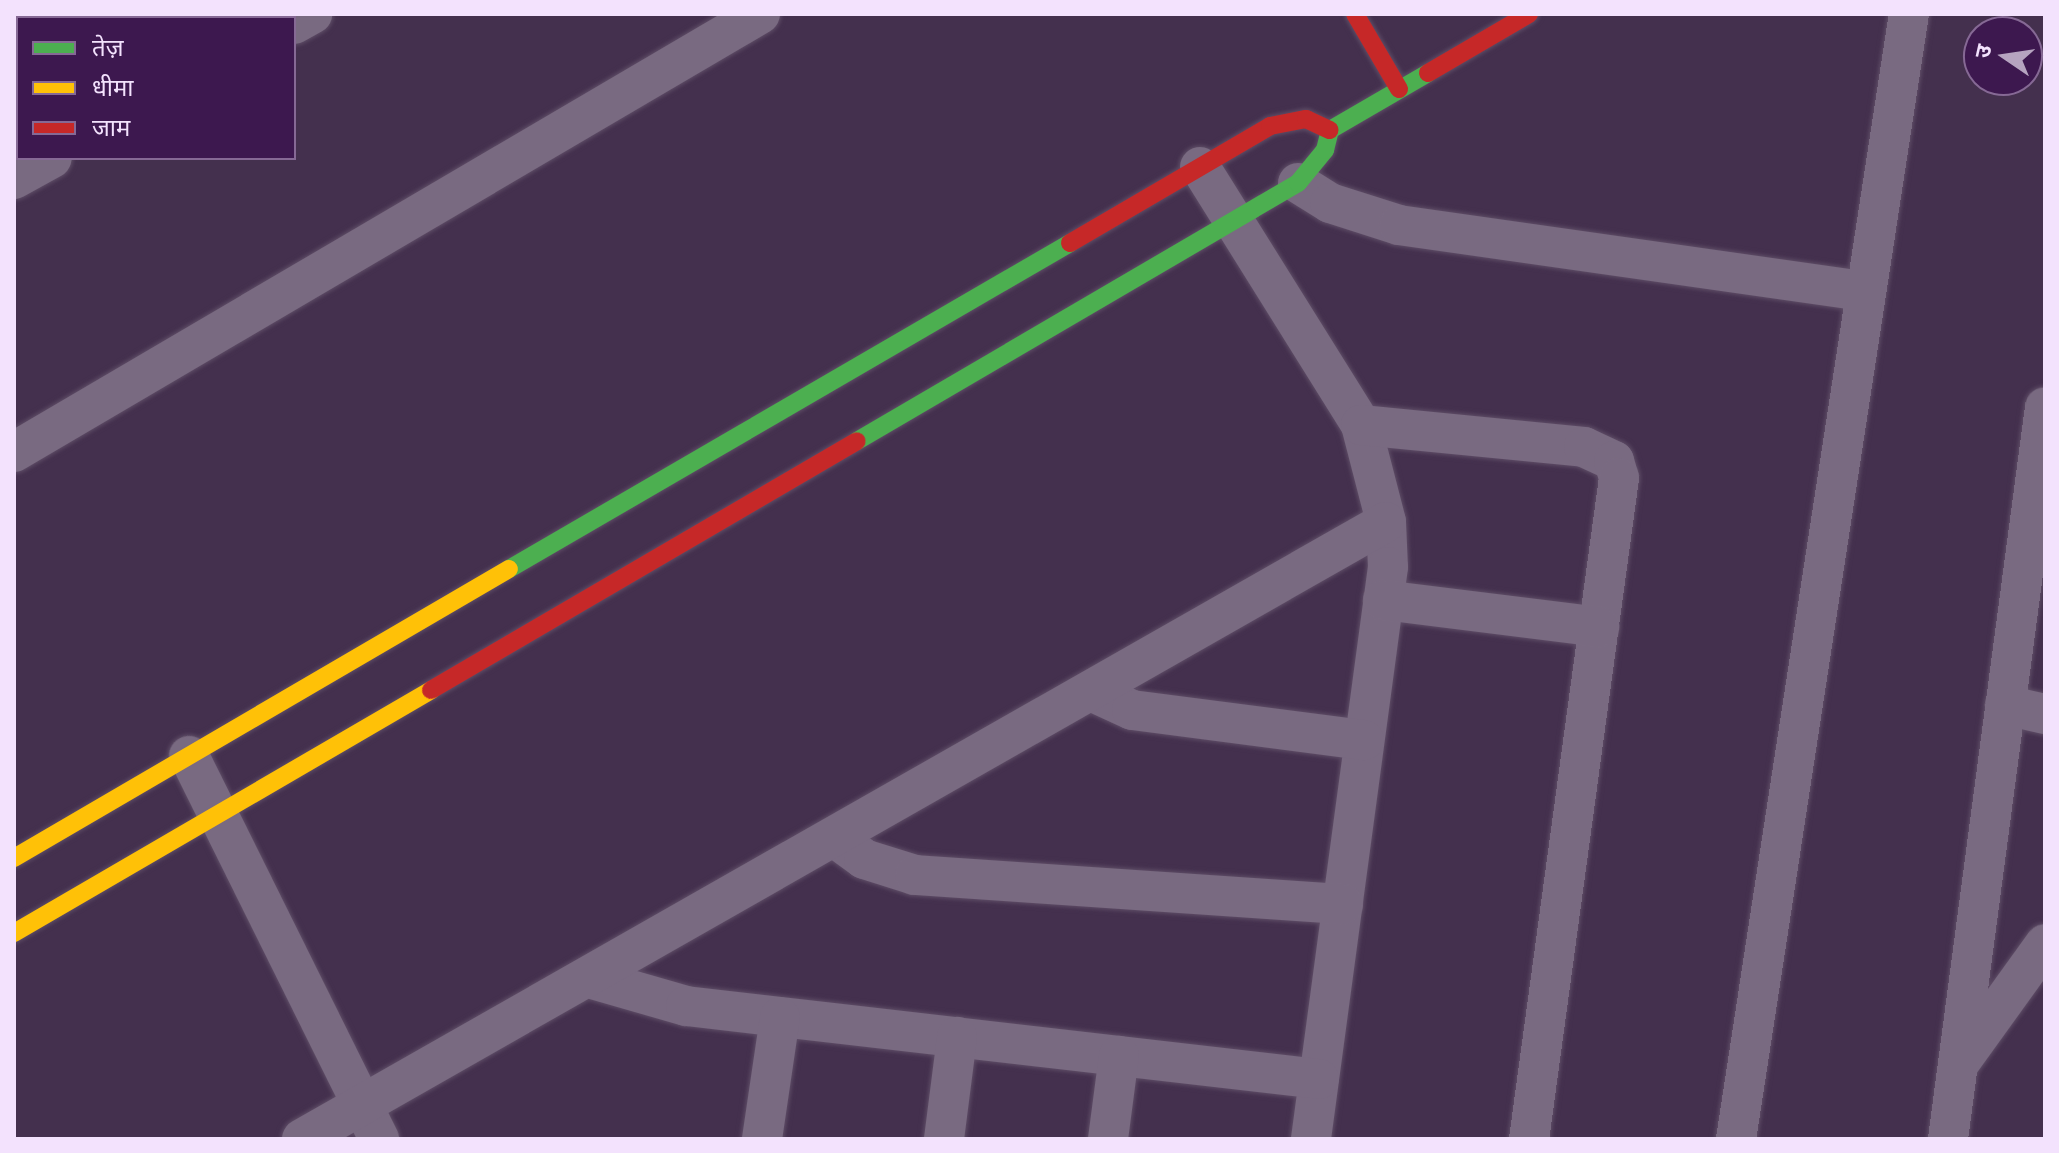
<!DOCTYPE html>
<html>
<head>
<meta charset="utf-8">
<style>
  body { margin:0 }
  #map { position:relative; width:2059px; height:1153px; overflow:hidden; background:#44304e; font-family:"Open Sans","Noto Sans Devanagari",sans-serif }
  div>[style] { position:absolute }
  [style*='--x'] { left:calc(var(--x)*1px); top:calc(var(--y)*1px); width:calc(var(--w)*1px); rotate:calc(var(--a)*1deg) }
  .roads { filter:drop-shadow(0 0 2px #5e4d66) drop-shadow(0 0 2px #5e4d66) }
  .street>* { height:40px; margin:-20px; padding:0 20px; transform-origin:20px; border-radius:20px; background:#796a81 }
  .fast>* { height:18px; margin:-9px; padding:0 9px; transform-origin:9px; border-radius:9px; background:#4caf50 }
  .slow>* { height:18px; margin:-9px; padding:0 9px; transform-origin:9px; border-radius:9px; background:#ffc107 }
  .jam>* { height:18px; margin:-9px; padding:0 9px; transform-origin:9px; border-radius:9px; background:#c62828 }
  span { translate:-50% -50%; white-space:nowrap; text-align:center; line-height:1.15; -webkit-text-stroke:8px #3d184f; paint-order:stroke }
  .frame { position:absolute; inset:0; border:16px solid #f3e2fd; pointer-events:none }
  .legend { position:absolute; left:16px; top:16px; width:280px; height:144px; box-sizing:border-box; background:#3d184f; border:2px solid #866995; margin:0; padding:10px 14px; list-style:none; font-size:24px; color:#f3e2fd }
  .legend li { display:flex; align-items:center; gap:16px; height:40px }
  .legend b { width:40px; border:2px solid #866995 }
  .north { position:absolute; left:1963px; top:16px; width:80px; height:80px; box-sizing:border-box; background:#3d184f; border:2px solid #866995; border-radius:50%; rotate:283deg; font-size:22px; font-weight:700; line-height:32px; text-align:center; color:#f3e2fd }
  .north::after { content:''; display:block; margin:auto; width:28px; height:36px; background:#b6a4c0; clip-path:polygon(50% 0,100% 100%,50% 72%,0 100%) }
</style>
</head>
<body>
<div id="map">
  <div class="roads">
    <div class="street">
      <div style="--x:16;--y:14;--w:5;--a:53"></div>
      <div style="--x:294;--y:24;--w:21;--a:-29"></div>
      <div style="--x:1200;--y:167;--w:304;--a:58"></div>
      <div style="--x:1361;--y:425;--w:100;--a:75.5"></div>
      <div style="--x:1386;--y:522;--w:45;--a:87.5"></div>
      <div style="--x:1388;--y:567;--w:577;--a:97.67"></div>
      <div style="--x:14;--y:179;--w:43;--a:-28.9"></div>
      <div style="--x:1298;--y:183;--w:38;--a:32"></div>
      <div style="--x:1330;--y:203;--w:72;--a:17.7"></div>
      <div style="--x:1399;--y:225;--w:468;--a:8.1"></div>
      <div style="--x:1361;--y:425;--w:224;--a:5.6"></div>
      <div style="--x:1584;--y:447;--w:33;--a:25"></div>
      <div style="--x:1614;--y:461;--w:18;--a:74"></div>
      <div style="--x:1619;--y:478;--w:667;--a:97.75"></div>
      <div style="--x:14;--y:452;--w:865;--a:-30.42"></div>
      <div style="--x:1383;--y:600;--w:218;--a:7.1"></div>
      <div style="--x:1091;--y:691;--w:45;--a:24.9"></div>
      <div style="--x:1132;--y:710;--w:234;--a:7.4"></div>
      <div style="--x:2005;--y:705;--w:41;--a:12.7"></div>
      <div style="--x:189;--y:756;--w:428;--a:63.6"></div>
      <div style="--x:834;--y:837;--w:37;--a:36"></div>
      <div style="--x:864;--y:859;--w:53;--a:17.4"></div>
      <div style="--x:915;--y:875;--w:429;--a:3.9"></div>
      <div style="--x:589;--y:978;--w:101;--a:16.1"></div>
      <div style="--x:686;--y:1006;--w:637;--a:6.58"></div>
      <div style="--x:1960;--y:1062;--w:145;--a:-54.2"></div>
      <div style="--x:302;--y:1139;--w:1247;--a:-29.65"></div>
      <div style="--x:762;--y:1139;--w:123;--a:-81.6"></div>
      <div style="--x:944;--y:1139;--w:103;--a:-82.7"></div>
      <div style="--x:1108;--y:1139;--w:84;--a:-82.5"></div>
      <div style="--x:1736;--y:1139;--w:1138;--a:-81.26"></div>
      <div style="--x:1948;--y:1139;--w:738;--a:-82.45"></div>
    </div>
    <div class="fast">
      <div style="--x:857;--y:441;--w:511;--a:-30.33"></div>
      <div style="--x:1298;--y:183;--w:43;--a:-50.7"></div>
      <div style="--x:1325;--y:150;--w:21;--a:-76"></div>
      <div style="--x:1330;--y:130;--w:113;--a:-30.2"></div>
      <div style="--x:509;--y:569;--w:649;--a:-30.16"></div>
    </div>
    <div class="slow">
      <div style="--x:14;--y:858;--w:573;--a:-30.28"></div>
      <div style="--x:14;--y:933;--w:483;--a:-30.2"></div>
    </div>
    <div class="jam">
      <div style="--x:1355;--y:14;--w:87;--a:59.6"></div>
      <div style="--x:1428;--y:73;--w:117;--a:-30.3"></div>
      <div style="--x:1070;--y:243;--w:232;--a:-30.3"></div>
      <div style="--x:1270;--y:126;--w:37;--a:-11"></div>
      <div style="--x:1306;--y:119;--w:26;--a:25"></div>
      <div style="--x:431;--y:690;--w:493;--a:-30.3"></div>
    </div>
  </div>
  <div class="frame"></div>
  <ul class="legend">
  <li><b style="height:10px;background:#4caf50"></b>तेज़</li>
  <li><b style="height:10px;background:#ffc107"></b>धीमा</li>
  <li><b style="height:10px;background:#c62828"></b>जाम</li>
  </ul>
  <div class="north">उ</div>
</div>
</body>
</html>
